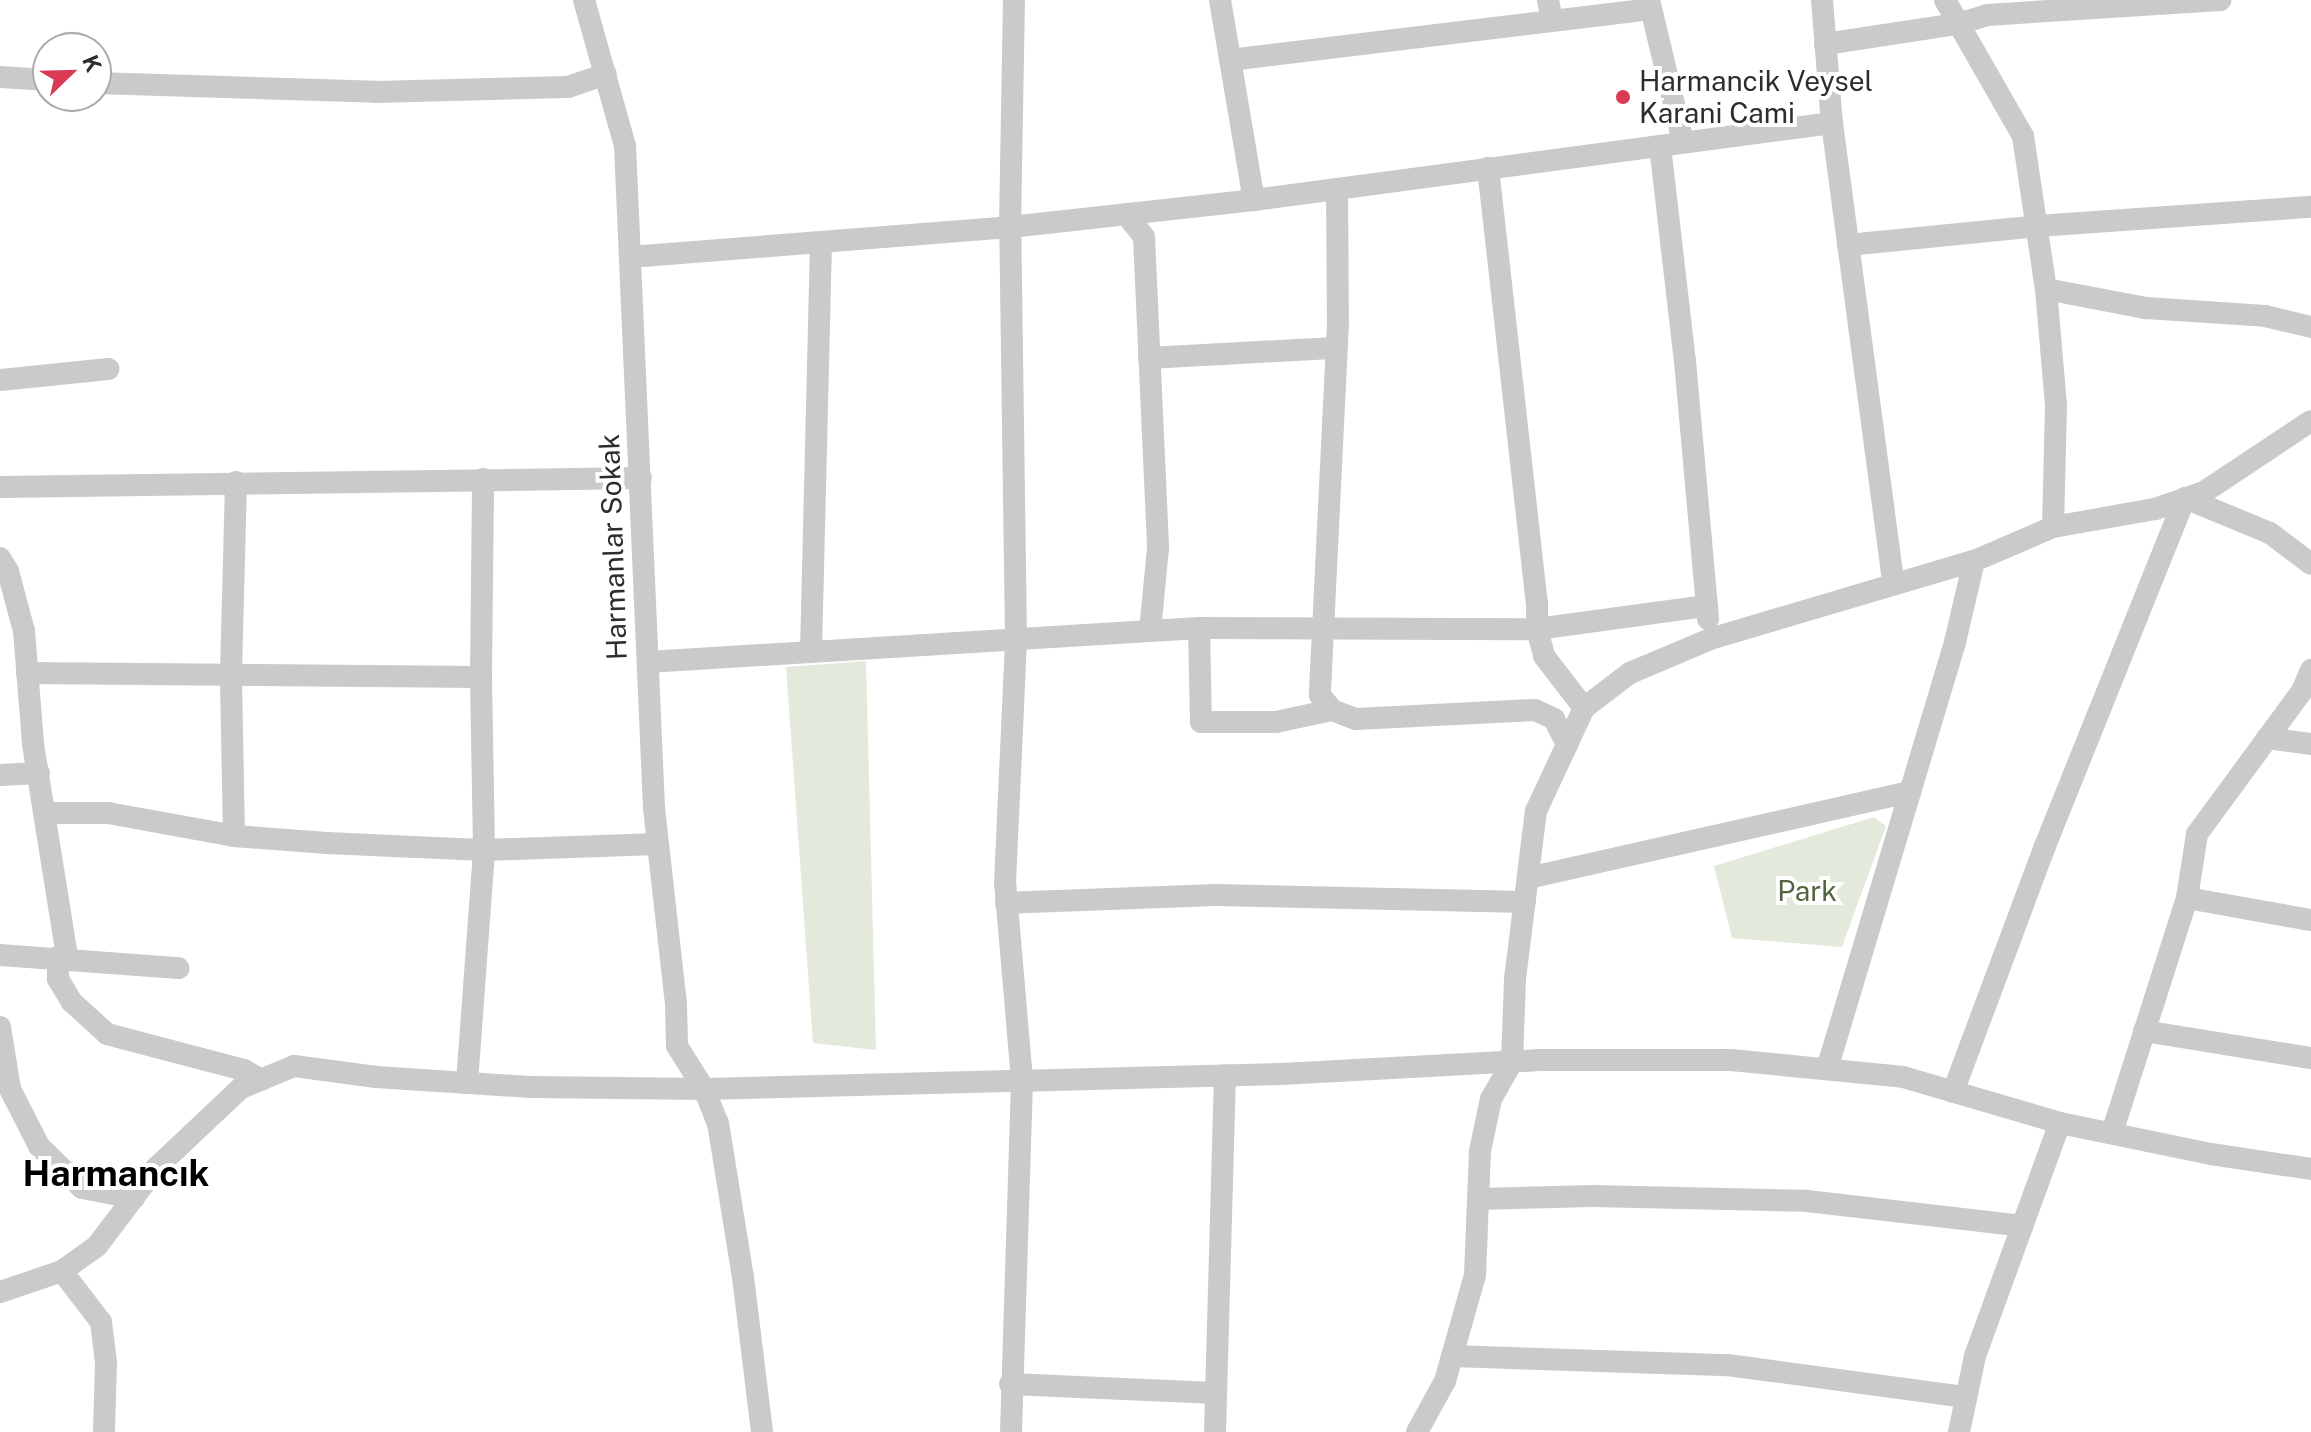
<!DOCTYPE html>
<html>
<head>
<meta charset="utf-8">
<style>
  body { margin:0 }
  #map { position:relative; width:2311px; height:1432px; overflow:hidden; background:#fff; font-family:"Public Sans",sans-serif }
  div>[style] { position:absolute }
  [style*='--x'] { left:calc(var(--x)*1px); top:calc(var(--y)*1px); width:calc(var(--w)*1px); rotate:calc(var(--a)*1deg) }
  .green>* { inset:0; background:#e4eadb }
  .minor>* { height:22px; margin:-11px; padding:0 11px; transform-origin:11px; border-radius:11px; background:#cacaca }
  .dots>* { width:22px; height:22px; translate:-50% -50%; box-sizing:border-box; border:4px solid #fff; border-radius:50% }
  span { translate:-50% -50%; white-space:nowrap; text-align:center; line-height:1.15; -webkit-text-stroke:8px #fff; paint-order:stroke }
  .poi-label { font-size:28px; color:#2d2d2d }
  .left { translate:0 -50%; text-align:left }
  .street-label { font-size:28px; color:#2d2d2d }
  .park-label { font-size:28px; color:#53653e }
  .district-label { font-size:36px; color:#000; font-weight:700 }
  .north { position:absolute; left:32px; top:32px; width:80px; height:80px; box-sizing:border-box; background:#fff; border:2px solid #ababab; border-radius:50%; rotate:67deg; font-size:22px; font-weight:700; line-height:32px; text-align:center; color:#2d2d2d }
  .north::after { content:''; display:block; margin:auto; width:28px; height:36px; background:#d83b53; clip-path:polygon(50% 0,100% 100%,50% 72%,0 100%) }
</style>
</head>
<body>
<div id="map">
  <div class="green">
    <div style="clip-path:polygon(866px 661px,876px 1050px,813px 1043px,786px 667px)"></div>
    <div style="clip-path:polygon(1874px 817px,1886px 826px,1842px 947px,1732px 938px,1714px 866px)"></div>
  </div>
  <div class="minor">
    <div style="--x:584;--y:0;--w:152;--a:74.3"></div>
    <div style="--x:625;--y:146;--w:663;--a:87.49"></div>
    <div style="--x:654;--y:808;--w:196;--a:83.6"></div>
    <div style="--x:676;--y:1003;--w:43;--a:88.7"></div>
    <div style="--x:677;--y:1046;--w:51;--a:57.9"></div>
    <div style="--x:704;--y:1089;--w:37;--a:68"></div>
    <div style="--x:718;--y:1123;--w:156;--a:80.8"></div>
    <div style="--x:743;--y:1277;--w:156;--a:83"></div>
    <div style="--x:1220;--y:0;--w:203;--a:80.4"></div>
    <div style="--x:1548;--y:0;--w:21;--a:79"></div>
    <div style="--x:1649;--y:0;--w:146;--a:76.5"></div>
    <div style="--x:1822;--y:0;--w:123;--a:85.4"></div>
    <div style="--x:1832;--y:123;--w:464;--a:82.4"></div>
    <div style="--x:1945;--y:0;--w:157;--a:60.2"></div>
    <div style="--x:2023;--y:136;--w:155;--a:81.5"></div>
    <div style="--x:2046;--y:289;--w:116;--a:85.1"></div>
    <div style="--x:2056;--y:405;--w:122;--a:91.4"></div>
    <div style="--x:1825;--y:44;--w:134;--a:-8.6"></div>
    <div style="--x:1958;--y:24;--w:30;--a:-17"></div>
    <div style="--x:1987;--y:15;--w:234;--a:-3.7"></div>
    <div style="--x:1230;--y:60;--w:424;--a:-6.9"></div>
    <div style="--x:0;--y:77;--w:48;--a:3.6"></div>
    <div style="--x:96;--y:83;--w:280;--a:1.8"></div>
    <div style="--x:376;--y:92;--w:192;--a:-1.5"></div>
    <div style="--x:568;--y:87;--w:40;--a:-18.9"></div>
    <div style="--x:1660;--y:146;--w:216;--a:83.4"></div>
    <div style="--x:1685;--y:361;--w:259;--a:84.9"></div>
    <div style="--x:1488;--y:168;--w:437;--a:83.6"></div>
    <div style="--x:1537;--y:602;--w:27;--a:90"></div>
    <div style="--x:1537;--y:629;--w:28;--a:75"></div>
    <div style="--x:1544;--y:656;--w:66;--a:52.4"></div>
    <div style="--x:1337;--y:189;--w:134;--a:89.6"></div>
    <div style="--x:1338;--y:323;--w:372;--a:92.8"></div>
    <div style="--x:1320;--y:695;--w:19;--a:51"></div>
    <div style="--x:1332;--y:710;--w:26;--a:21"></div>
    <div style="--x:1356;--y:719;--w:179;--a:-2.9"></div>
    <div style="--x:1535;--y:710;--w:21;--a:25"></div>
    <div style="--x:1554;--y:719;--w:29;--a:63"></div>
    <div style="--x:1126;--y:214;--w:29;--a:52"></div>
    <div style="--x:1144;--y:237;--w:311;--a:87.4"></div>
    <div style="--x:1158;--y:548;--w:83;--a:95.5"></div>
    <div style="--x:1848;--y:245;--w:190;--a:-5.7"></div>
    <div style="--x:2037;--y:226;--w:275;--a:-4"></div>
    <div style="--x:630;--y:257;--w:381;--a:-4.5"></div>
    <div style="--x:1010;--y:227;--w:245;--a:-6.3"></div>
    <div style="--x:1254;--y:200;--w:583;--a:-7.59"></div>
    <div style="--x:2046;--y:289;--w:102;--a:10.8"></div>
    <div style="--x:2146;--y:308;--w:119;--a:3.8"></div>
    <div style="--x:2265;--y:316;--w:47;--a:13.4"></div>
    <div style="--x:1149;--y:358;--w:187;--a:-3.1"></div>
    <div style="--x:0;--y:380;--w:109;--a:-5.8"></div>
    <div style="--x:0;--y:487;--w:641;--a:-0.8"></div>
    <div style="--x:0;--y:558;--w:15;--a:58"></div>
    <div style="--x:8;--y:571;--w:62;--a:75.1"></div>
    <div style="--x:24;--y:631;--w:113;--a:85.4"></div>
    <div style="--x:33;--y:744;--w:216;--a:80.9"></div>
    <div style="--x:1199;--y:628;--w:94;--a:88.8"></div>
    <div style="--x:1201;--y:722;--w:75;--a:0"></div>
    <div style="--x:1276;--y:722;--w:57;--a:-12.1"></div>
    <div style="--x:811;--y:652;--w:410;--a:-88.6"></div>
    <div style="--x:648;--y:662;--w:552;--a:-3.53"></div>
    <div style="--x:1199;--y:628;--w:338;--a:0.2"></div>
    <div style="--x:1537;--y:629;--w:171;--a:-7.8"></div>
    <div style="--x:27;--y:673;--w:454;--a:0.5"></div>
    <div style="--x:2267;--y:738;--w:44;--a:7.8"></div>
    <div style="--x:0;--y:775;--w:39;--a:-3"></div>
    <div style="--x:46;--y:813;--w:62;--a:0"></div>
    <div style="--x:108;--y:813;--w:128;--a:10.3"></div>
    <div style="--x:234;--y:836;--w:93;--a:4.3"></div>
    <div style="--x:327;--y:843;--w:157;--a:2.6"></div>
    <div style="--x:484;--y:850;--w:174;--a:-2"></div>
    <div style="--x:234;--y:836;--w:163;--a:-91.1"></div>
    <div style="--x:231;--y:673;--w:191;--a:-88.5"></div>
    <div style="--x:1528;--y:878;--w:392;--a:-12.7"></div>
    <div style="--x:2187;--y:898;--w:126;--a:10.1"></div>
    <div style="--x:1006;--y:903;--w:210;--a:-2.2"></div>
    <div style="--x:1216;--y:895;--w:309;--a:1.3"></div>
    <div style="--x:0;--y:955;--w:179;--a:4.2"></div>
    <div style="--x:58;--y:957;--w:22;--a:90"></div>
    <div style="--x:58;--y:979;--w:27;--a:59"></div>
    <div style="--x:72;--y:1002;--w:47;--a:42.4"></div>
    <div style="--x:107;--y:1034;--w:142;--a:14.7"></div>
    <div style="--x:244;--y:1070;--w:20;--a:30"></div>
    <div style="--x:0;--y:1027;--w:63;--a:80.8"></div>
    <div style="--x:10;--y:1089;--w:64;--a:63"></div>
    <div style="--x:39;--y:1146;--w:60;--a:44.3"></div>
    <div style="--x:82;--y:1188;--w:53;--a:10.9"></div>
    <div style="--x:2144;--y:1031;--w:169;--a:9.2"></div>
    <div style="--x:1827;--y:1069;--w:446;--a:-73.3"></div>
    <div style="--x:1955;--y:642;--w:83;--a:-76.8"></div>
    <div style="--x:467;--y:1083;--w:234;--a:-85.8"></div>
    <div style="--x:484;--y:850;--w:173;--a:-91"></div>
    <div style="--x:481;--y:677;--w:198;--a:-89.4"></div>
    <div style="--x:1953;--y:1092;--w:263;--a:-69.5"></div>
    <div style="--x:2045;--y:846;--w:375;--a:-68.1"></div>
    <div style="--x:2185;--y:498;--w:92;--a:22.4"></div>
    <div style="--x:2270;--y:533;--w:51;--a:37.1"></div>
    <div style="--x:2112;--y:1133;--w:247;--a:-72.3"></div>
    <div style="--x:2187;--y:898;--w:65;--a:-81.1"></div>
    <div style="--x:2197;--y:834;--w:177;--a:-53.7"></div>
    <div style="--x:2302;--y:691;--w:23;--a:-67"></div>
    <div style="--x:1478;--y:1199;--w:115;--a:-1.5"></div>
    <div style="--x:1593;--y:1196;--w:214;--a:1.3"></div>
    <div style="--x:1807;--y:1201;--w:217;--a:6.6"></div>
    <div style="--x:62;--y:1271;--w:64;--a:52.6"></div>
    <div style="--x:101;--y:1322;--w:41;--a:83"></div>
    <div style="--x:106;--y:1363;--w:69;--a:91.7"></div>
    <div style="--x:0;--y:1292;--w:65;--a:-18.7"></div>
    <div style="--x:62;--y:1271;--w:43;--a:-35.5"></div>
    <div style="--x:97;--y:1246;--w:98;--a:-52.9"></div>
    <div style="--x:156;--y:1168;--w:117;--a:-43.3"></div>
    <div style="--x:241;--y:1088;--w:57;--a:-22.5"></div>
    <div style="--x:294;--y:1066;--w:83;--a:7.6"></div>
    <div style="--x:376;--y:1077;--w:155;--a:3.7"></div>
    <div style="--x:531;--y:1087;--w:173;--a:0.7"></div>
    <div style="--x:704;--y:1089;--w:578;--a:-1.49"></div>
    <div style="--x:1282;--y:1074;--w:255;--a:-3.1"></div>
    <div style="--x:1537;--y:1060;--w:194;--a:0"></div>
    <div style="--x:1731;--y:1060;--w:173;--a:5.6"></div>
    <div style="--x:1903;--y:1077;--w:164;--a:16.3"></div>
    <div style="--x:2060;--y:1123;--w:154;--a:11.6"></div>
    <div style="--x:2211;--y:1154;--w:101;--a:8.5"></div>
    <div style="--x:1452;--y:1356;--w:276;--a:1.9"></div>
    <div style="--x:1728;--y:1365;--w:240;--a:7.7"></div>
    <div style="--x:1010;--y:1384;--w:205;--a:2.5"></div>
    <div style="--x:1011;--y:1432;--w:352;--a:-88.2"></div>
    <div style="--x:1022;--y:1080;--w:198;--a:-94.9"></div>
    <div style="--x:1005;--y:883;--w:244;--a:-87.4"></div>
    <div style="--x:1016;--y:639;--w:412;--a:-90.8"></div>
    <div style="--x:1010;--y:227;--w:227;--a:-89"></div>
    <div style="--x:1215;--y:1432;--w:357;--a:-88.4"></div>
    <div style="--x:1417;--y:1432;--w:58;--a:-61.2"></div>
    <div style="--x:1445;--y:1381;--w:110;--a:-74.2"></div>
    <div style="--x:1475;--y:1275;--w:124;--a:-87.7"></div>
    <div style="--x:1480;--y:1151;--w:53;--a:-78.1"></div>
    <div style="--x:1491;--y:1099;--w:43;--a:-60.4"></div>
    <div style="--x:1512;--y:1062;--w:83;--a:-87.9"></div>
    <div style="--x:1515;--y:979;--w:169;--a:-82.9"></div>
    <div style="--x:1536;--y:811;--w:114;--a:-65"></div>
    <div style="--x:1584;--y:708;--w:58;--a:-37.3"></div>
    <div style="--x:1630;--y:673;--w:87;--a:-23"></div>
    <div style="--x:1710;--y:639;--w:275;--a:-16.5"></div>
    <div style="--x:1974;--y:561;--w:86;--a:-23.3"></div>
    <div style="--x:2053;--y:527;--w:104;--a:-10"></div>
    <div style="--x:2155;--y:509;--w:52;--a:-19.1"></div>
    <div style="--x:2204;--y:492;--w:128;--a:-33.6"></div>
    <div style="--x:1959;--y:1432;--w:78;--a:-78.1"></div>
    <div style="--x:1975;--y:1356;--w:248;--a:-70"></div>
  </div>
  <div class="dots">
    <div style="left:1623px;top:97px;background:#d83b53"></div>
  </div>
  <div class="poi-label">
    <span class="left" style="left:1639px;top:97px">Harmancik Veysel<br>Karani Cami</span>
  </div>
  <div class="street-label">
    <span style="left:613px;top:547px;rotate:-92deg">Harmanlar Sokak</span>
  </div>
  <div class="park-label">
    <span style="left:1807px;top:891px">Park</span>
  </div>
  <div class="district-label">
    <span style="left:116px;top:1174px">Harmancık</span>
  </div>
  <div class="north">K</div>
</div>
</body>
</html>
